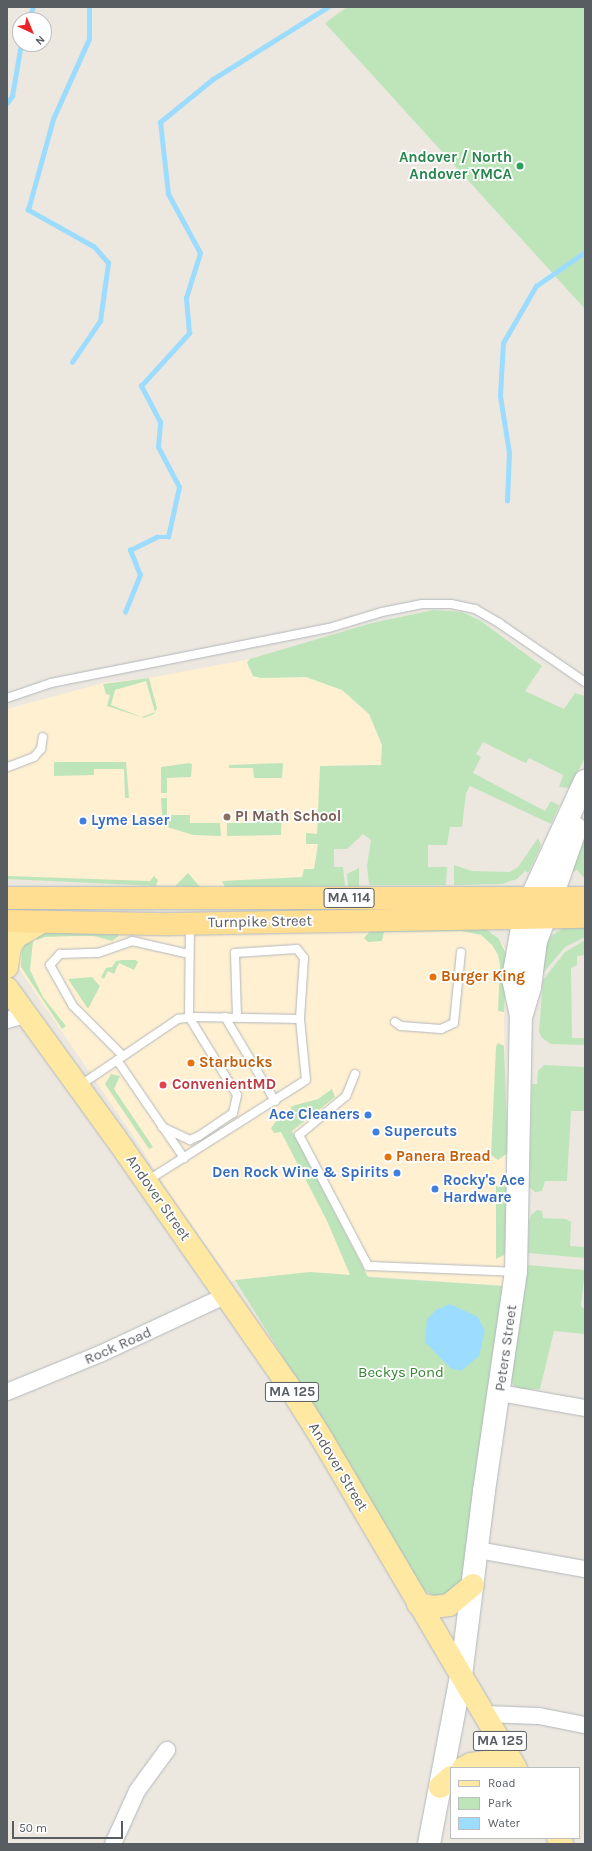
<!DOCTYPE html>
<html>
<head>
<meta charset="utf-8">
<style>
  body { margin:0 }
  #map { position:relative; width:592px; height:1851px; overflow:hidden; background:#ece8df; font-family:Karla,sans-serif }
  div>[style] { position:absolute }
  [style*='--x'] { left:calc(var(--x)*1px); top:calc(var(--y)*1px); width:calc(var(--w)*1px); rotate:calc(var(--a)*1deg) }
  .commercial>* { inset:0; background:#fff0d2 }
  .green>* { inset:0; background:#bee5ba }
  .water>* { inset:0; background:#9cdcff }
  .stream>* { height:4.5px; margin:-2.25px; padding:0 2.25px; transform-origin:2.25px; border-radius:2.25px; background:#9cdcff }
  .roads { filter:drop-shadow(0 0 1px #b2b7bb) drop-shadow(0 0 1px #b2b7bb) }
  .service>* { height:8px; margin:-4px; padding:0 4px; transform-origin:4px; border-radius:4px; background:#fff }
  .minor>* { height:16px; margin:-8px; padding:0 8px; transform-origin:8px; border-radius:8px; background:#fff }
  .secondary>* { height:22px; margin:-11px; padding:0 11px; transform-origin:11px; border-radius:11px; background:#fff }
  .primary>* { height:22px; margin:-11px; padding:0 11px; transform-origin:11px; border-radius:11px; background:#ffe8a1 }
  .trunk>* { height:22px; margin:-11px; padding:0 11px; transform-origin:11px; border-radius:11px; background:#ffde92 }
  .dots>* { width:11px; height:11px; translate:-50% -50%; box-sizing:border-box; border:2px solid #fff; border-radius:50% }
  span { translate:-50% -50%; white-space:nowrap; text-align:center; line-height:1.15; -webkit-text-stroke:3.5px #fff; paint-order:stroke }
  .shield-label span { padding:1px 3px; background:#fff; border:1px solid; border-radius:3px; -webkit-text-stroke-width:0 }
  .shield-label { font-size:14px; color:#585d61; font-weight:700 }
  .leisure-label { font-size:15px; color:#27864d; font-weight:700 }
  .right { translate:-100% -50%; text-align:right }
  .education-label { font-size:15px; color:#785e54; font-weight:700 }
  .left { translate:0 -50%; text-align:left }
  .shop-label { font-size:15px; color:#366cbe; font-weight:700 }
  .street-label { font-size:15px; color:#585d61 }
  .food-label { font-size:15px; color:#c56008; font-weight:700 }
  .health-label { font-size:15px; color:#be3a42; font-weight:700 }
  .park-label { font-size:15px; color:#358632 }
  .frame { position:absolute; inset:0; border:8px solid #585d61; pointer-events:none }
  .legend { position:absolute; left:450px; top:1767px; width:130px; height:72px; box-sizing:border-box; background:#fff; border:1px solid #bcbec0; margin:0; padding:5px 7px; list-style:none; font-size:12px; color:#585d61 }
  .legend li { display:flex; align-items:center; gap:8px; height:20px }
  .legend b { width:20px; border:1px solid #bcbec0 }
  .north { position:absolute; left:12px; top:12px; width:40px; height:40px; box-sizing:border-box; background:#fff; border:1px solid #bcbec0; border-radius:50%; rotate:136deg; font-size:11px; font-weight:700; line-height:16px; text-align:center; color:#585d61 }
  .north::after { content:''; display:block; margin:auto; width:14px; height:18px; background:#ed2425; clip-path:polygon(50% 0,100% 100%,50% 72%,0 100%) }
  .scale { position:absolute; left:12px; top:1821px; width:111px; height:18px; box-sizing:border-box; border:2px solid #585d61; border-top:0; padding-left:5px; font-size:12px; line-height:14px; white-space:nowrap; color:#585d61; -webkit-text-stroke:3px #fff; paint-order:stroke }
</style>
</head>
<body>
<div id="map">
  <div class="commercial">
    <div style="clip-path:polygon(250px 659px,248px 666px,253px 676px,261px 678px,306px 677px,342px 690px,369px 714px,377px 730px,382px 745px,381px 765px,327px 766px,322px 879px,228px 888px,7px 879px,7px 709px,103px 683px,149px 678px)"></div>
    <div style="clip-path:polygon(475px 927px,492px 932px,504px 946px,507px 956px,504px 1012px,507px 1248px,504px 1286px,310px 1272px,231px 1281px,170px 1194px,134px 1137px,17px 966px,19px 948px,33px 934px)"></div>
  </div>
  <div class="green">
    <div style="clip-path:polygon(347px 7px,585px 7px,585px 309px,325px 23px)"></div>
    <div style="clip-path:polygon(433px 610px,462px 612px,481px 621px,542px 666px,525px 691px,564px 709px,575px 693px,585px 696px,585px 758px,569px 788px,559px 787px,563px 775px,529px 758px,526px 763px,523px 762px,483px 742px,476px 754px,481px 757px,473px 773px,545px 811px,551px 801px,557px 804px,559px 806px,551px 824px,470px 786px,466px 793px,462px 827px,450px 827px,447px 845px,428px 845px,428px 867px,447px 867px,446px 885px,369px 885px,367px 866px,371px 840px,363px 834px,347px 849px,334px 849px,334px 867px,343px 867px,345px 886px,225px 887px,222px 881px,302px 877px,304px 869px,314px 869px,318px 844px,306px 844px,306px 833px,317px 834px,320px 766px,381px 765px,382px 745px,369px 714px,342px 690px,306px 677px,261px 678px,253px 676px,247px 662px,250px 659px,372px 623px)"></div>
    <div style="clip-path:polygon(evenodd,149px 678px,157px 708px,154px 714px,144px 718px,107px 706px,110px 695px,106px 694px,103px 684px,149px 678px,146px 681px,155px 712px,142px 717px,111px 705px,115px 690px,146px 681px)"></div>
    <div style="clip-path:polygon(54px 762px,126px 762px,129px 798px,125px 798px,124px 769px,94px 769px,94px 775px,54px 776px)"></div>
    <div style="clip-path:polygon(189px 763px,192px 764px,191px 777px,167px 778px,167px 793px,161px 793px,161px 767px)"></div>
    <div style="clip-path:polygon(283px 763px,282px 778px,254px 778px,253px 768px,229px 768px,229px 765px)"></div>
    <div style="clip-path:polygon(161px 798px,167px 798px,167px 815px,190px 815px,190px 823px,220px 823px,221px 836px,193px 835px,167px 827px,162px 814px)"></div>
    <div style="clip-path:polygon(282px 810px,281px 835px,227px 836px,227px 823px,254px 823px,254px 811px)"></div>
    <div style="clip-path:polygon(585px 816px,585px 879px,577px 870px,573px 872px,571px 863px)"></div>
    <div style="clip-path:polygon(538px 838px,541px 846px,528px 873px,525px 871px,517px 879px,502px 884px,454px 885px,454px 865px,472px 871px,510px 872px,518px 867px)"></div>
    <div style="clip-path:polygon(359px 868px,359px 886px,348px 887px,347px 874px)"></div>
    <div style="clip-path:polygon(188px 873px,189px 874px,200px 887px,175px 886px)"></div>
    <div style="clip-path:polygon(7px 876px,150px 881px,154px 876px,158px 880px,156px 886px,7px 879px)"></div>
    <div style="clip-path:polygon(585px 925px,585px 937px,565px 947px,539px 978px,548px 938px,566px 926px)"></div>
    <div style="clip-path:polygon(485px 928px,499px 939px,507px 956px,504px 1012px,498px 1011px,500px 965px,498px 955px,492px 945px,481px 935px,461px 931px,384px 932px,382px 941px,368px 942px,364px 938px,371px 930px)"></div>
    <div style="clip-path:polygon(42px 932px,118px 933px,119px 936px,112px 941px,94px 936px,75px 936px,45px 937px,37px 940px,33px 934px)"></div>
    <div style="clip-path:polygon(585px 940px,585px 955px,577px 956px,577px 965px,571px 968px,572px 1038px,585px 1038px,585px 1045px,551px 1044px,542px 1038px,539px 1032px,543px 980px,565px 952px)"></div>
    <div style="clip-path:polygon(33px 941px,30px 970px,43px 997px,66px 1026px,62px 1029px,21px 967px,22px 951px,25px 945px)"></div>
    <div style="clip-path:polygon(122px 960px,136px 960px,138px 962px,134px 970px,119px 963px,114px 974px,108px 971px,104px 979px,101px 977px,106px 968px,112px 967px,116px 961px)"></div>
    <div style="clip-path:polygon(92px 977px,100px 986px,88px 1009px,68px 979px)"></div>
    <div style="clip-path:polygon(498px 1043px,504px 1046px,508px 1153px,498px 1160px,491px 1155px,496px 1047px)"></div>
    <div style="clip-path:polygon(544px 1065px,585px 1067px,585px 1111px,571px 1111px,567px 1181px,545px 1181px,542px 1191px,535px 1192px,529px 1187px,532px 1084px,537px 1084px,538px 1071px)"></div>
    <div style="clip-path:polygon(111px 1074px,120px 1076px,114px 1089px,153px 1147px,149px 1149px,105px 1084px)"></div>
    <div style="clip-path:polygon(332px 1089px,335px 1097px,292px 1131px,368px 1277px,504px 1286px,466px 1567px,460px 1586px,455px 1592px,437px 1597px,428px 1593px,420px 1586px,346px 1458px,235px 1280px,310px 1272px,350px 1275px,327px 1221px,281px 1132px,274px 1133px,271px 1128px,282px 1113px,289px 1113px,292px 1106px,318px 1099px)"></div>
    <div style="clip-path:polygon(496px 1186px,505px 1186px,507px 1189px,507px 1248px,504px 1255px,496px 1259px)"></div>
    <div style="clip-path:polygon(537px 1210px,542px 1211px,543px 1218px,566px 1219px,571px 1222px,570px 1246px,585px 1247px,585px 1258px,528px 1253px,529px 1221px,531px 1215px)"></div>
    <div style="clip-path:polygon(527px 1265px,585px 1270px,581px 1306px,585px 1309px,585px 1334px,554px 1331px,540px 1389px,522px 1390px,514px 1386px,507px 1374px,508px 1357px)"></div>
  </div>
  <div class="water">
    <div style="clip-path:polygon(450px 1304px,478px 1317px,485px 1331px,479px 1356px,461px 1371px,450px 1368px,425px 1342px,427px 1319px,436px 1310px)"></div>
  </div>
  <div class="stream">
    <div style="--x:28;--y:20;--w:14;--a:-69"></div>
    <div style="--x:7;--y:103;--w:9;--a:-54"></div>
    <div style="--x:12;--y:96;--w:53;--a:-80.2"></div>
    <div style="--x:72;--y:362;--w:50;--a:-55.7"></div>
    <div style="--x:100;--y:321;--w:59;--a:-82.1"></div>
    <div style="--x:108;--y:263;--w:21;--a:-131"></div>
    <div style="--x:94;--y:247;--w:76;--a:-150.7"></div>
    <div style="--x:28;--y:210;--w:94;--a:-74.6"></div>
    <div style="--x:53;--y:119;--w:88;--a:-65.8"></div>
    <div style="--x:89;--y:39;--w:32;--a:-90"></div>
    <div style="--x:507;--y:501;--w:48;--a:-87.6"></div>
    <div style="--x:509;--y:453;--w:58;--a:-99"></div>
    <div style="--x:500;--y:396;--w:53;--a:-86.8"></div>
    <div style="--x:503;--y:343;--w:66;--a:-59.9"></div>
    <div style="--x:536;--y:286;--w:60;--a:-34.8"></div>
    <div style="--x:125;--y:612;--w:40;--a:-68"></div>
    <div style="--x:140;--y:575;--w:27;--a:-112"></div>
    <div style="--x:130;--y:550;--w:30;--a:-26"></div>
    <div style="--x:157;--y:537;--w:11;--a:0"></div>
    <div style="--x:168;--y:537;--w:51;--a:-77.6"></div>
    <div style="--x:179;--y:487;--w:45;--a:-117.7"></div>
    <div style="--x:158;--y:447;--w:25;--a:-85"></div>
    <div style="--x:160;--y:422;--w:41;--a:-117.8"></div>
    <div style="--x:141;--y:386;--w:72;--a:-47.8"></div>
    <div style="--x:189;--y:333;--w:35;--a:-95"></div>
    <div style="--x:186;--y:298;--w:47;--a:-72.7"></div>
    <div style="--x:200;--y:253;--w:67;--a:-118.5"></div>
    <div style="--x:168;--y:194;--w:72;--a:-96.3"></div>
    <div style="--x:160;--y:122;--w:68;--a:-39.1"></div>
    <div style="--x:213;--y:79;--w:136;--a:-32.1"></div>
  </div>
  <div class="roads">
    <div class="service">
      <div style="--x:7;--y:698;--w:46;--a:-18.8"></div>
      <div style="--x:51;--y:683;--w:283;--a:-11.2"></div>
      <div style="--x:329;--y:628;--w:55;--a:-16.8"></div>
      <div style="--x:382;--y:612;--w:41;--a:-11.3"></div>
      <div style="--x:422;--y:604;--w:29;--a:0"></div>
      <div style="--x:451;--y:604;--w:25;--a:12"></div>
      <div style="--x:475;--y:609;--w:28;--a:30"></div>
      <div style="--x:499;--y:623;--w:104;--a:34.5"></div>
      <div style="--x:8;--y:767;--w:28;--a:-21"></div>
      <div style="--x:34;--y:757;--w:11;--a:-49"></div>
      <div style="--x:41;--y:749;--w:12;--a:-81"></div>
      <div style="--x:225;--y:1017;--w:98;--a:59.2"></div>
      <div style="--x:237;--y:1017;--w:64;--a:-91.8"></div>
      <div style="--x:235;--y:953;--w:62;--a:-3.7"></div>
      <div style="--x:297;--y:949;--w:11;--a:52"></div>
      <div style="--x:304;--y:958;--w:61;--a:93.8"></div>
      <div style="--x:395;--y:1022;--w:7;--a:34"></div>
      <div style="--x:401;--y:1026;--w:40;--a:4.3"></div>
      <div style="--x:441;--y:1029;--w:14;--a:-25"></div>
      <div style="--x:454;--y:1023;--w:71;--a:-84.4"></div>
      <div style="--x:123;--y:1056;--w:71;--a:-135"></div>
      <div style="--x:73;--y:1006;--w:47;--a:-119.3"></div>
      <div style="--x:50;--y:965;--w:15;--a:-48"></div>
      <div style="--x:60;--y:954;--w:38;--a:-2"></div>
      <div style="--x:98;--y:953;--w:36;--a:-19"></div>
      <div style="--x:132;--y:941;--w:58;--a:12.8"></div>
      <div style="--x:117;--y:1060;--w:119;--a:55.6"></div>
      <div style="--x:355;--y:1074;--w:24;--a:112"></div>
      <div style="--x:346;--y:1096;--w:61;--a:140.3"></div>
      <div style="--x:299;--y:1135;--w:148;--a:62.2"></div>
      <div style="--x:368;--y:1266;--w:147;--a:2.3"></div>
      <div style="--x:79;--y:1086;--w:120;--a:-34.1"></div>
      <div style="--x:178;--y:1019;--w:16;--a:-7"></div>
      <div style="--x:194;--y:1017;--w:106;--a:1.1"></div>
      <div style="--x:300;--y:1019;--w:61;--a:84.4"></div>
      <div style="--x:306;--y:1080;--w:188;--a:147.6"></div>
      <div style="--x:162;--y:1127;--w:31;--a:25"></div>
      <div style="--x:190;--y:1140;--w:10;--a:-24"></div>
      <div style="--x:199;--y:1136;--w:41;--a:-34.1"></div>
      <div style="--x:233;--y:1113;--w:18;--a:-77"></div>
      <div style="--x:237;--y:1095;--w:92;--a:-121.6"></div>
      <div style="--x:189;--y:1017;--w:93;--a:-89.4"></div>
    </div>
    <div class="minor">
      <div style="--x:7;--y:1020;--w:22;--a:-16"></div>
      <div style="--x:7;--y:1392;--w:100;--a:-22.2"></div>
      <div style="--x:100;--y:1354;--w:140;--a:-24.9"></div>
      <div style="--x:500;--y:1393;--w:86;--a:10"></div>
      <div style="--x:478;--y:1550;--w:109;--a:10.1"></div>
      <div style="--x:484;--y:1714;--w:55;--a:2.1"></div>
      <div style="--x:539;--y:1716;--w:47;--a:11.1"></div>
      <div style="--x:113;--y:1844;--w:58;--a:-65.6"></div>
      <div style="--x:137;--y:1791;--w:51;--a:-53.8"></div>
    </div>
    <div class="secondary">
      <div style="--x:531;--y:898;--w:129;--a:-65.2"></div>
      <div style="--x:551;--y:899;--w:75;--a:-70.6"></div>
      <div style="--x:521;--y:1016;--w:39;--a:-102"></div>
      <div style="--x:513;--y:978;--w:62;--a:-79.8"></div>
      <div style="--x:429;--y:1844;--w:171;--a:-79.2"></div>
      <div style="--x:461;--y:1676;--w:186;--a:-82.9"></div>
      <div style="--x:484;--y:1491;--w:221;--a:-81.7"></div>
      <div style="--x:516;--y:1272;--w:255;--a:-88.9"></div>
      <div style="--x:521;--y:1017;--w:31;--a:-73"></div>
      <div style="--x:530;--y:987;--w:46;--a:-82.6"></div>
      <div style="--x:536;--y:941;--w:25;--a:-69"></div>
    </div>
    <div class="primary">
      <div style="--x:7;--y:967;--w:20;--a:-81"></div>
      <div style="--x:10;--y:947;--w:12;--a:-59"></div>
      <div style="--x:16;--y:937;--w:30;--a:-30"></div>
      <div style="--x:7;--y:988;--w:184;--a:54.1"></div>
      <div style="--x:115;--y:1137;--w:302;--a:55.1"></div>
      <div style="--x:288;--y:1385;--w:64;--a:57.8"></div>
      <div style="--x:322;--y:1439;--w:382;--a:59.5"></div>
      <div style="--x:418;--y:1604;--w:15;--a:11"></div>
      <div style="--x:433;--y:1607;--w:16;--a:-7"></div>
      <div style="--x:449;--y:1605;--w:31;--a:-40"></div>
      <div style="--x:463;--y:1768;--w:9;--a:-27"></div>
      <div style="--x:471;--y:1764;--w:22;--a:-8"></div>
      <div style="--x:493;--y:1761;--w:23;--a:18"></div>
      <div style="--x:440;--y:1787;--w:15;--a:-42"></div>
      <div style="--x:558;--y:1838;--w:7;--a:56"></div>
    </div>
    <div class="trunk">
      <div style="--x:7;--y:898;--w:578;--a:0"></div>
      <div style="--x:7;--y:921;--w:163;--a:1.1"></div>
      <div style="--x:170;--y:924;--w:415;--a:-1"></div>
    </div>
  </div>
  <div class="dots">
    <div style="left:520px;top:166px;background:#2e9e5b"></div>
    <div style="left:227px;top:817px;background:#8d6e63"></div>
    <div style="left:83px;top:821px;background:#3f7fe0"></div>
    <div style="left:433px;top:977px;background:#e8710a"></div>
    <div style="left:191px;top:1063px;background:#e8710a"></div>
    <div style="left:163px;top:1085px;background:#e0444e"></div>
    <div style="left:368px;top:1115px;background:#3f7fe0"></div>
    <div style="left:376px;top:1132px;background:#3f7fe0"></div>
    <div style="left:388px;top:1157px;background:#e8710a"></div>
    <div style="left:397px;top:1173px;background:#3f7fe0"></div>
    <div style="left:435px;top:1189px;background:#3f7fe0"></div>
  </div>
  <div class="shield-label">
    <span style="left:349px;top:898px">MA 114</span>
    <span style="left:292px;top:1392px">MA 125</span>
    <span style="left:500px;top:1741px">MA 125</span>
  </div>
  <div class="leisure-label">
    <span class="right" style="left:512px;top:166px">Andover / North<br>Andover YMCA</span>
  </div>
  <div class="education-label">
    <span class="left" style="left:235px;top:817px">PI Math School</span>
  </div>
  <div class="shop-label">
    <span class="left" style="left:91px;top:821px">Lyme Laser</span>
    <span class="right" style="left:360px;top:1115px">Ace Cleaners</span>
    <span class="left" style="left:384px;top:1132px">Supercuts</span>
    <span class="right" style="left:389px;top:1173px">Den Rock Wine &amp; Spirits</span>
    <span class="left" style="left:443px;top:1189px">Rocky's Ace<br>Hardware</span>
  </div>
  <div class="street-label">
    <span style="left:260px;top:922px;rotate:-1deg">Turnpike Street</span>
    <span style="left:158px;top:1198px;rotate:55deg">Andover Street</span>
    <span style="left:118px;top:1346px;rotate:-24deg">Rock Road</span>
    <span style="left:506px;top:1348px;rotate:-82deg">Peters Street</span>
    <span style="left:338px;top:1467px;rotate:59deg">Andover Street</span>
  </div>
  <div class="food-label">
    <span class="left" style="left:441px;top:977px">Burger King</span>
    <span class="left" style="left:199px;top:1063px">Starbucks</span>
    <span class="left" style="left:396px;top:1157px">Panera Bread</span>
  </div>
  <div class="health-label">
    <span class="left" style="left:172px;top:1085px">ConvenientMD</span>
  </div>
  <div class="park-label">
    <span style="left:401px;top:1373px">Beckys Pond</span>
  </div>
  <div class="frame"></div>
  <ul class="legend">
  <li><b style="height:5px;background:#ffe8a1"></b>Road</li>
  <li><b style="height:11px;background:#bee5ba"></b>Park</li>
  <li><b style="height:11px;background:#9cdcff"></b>Water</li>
  </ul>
  <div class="north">N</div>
  <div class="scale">50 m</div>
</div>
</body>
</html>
